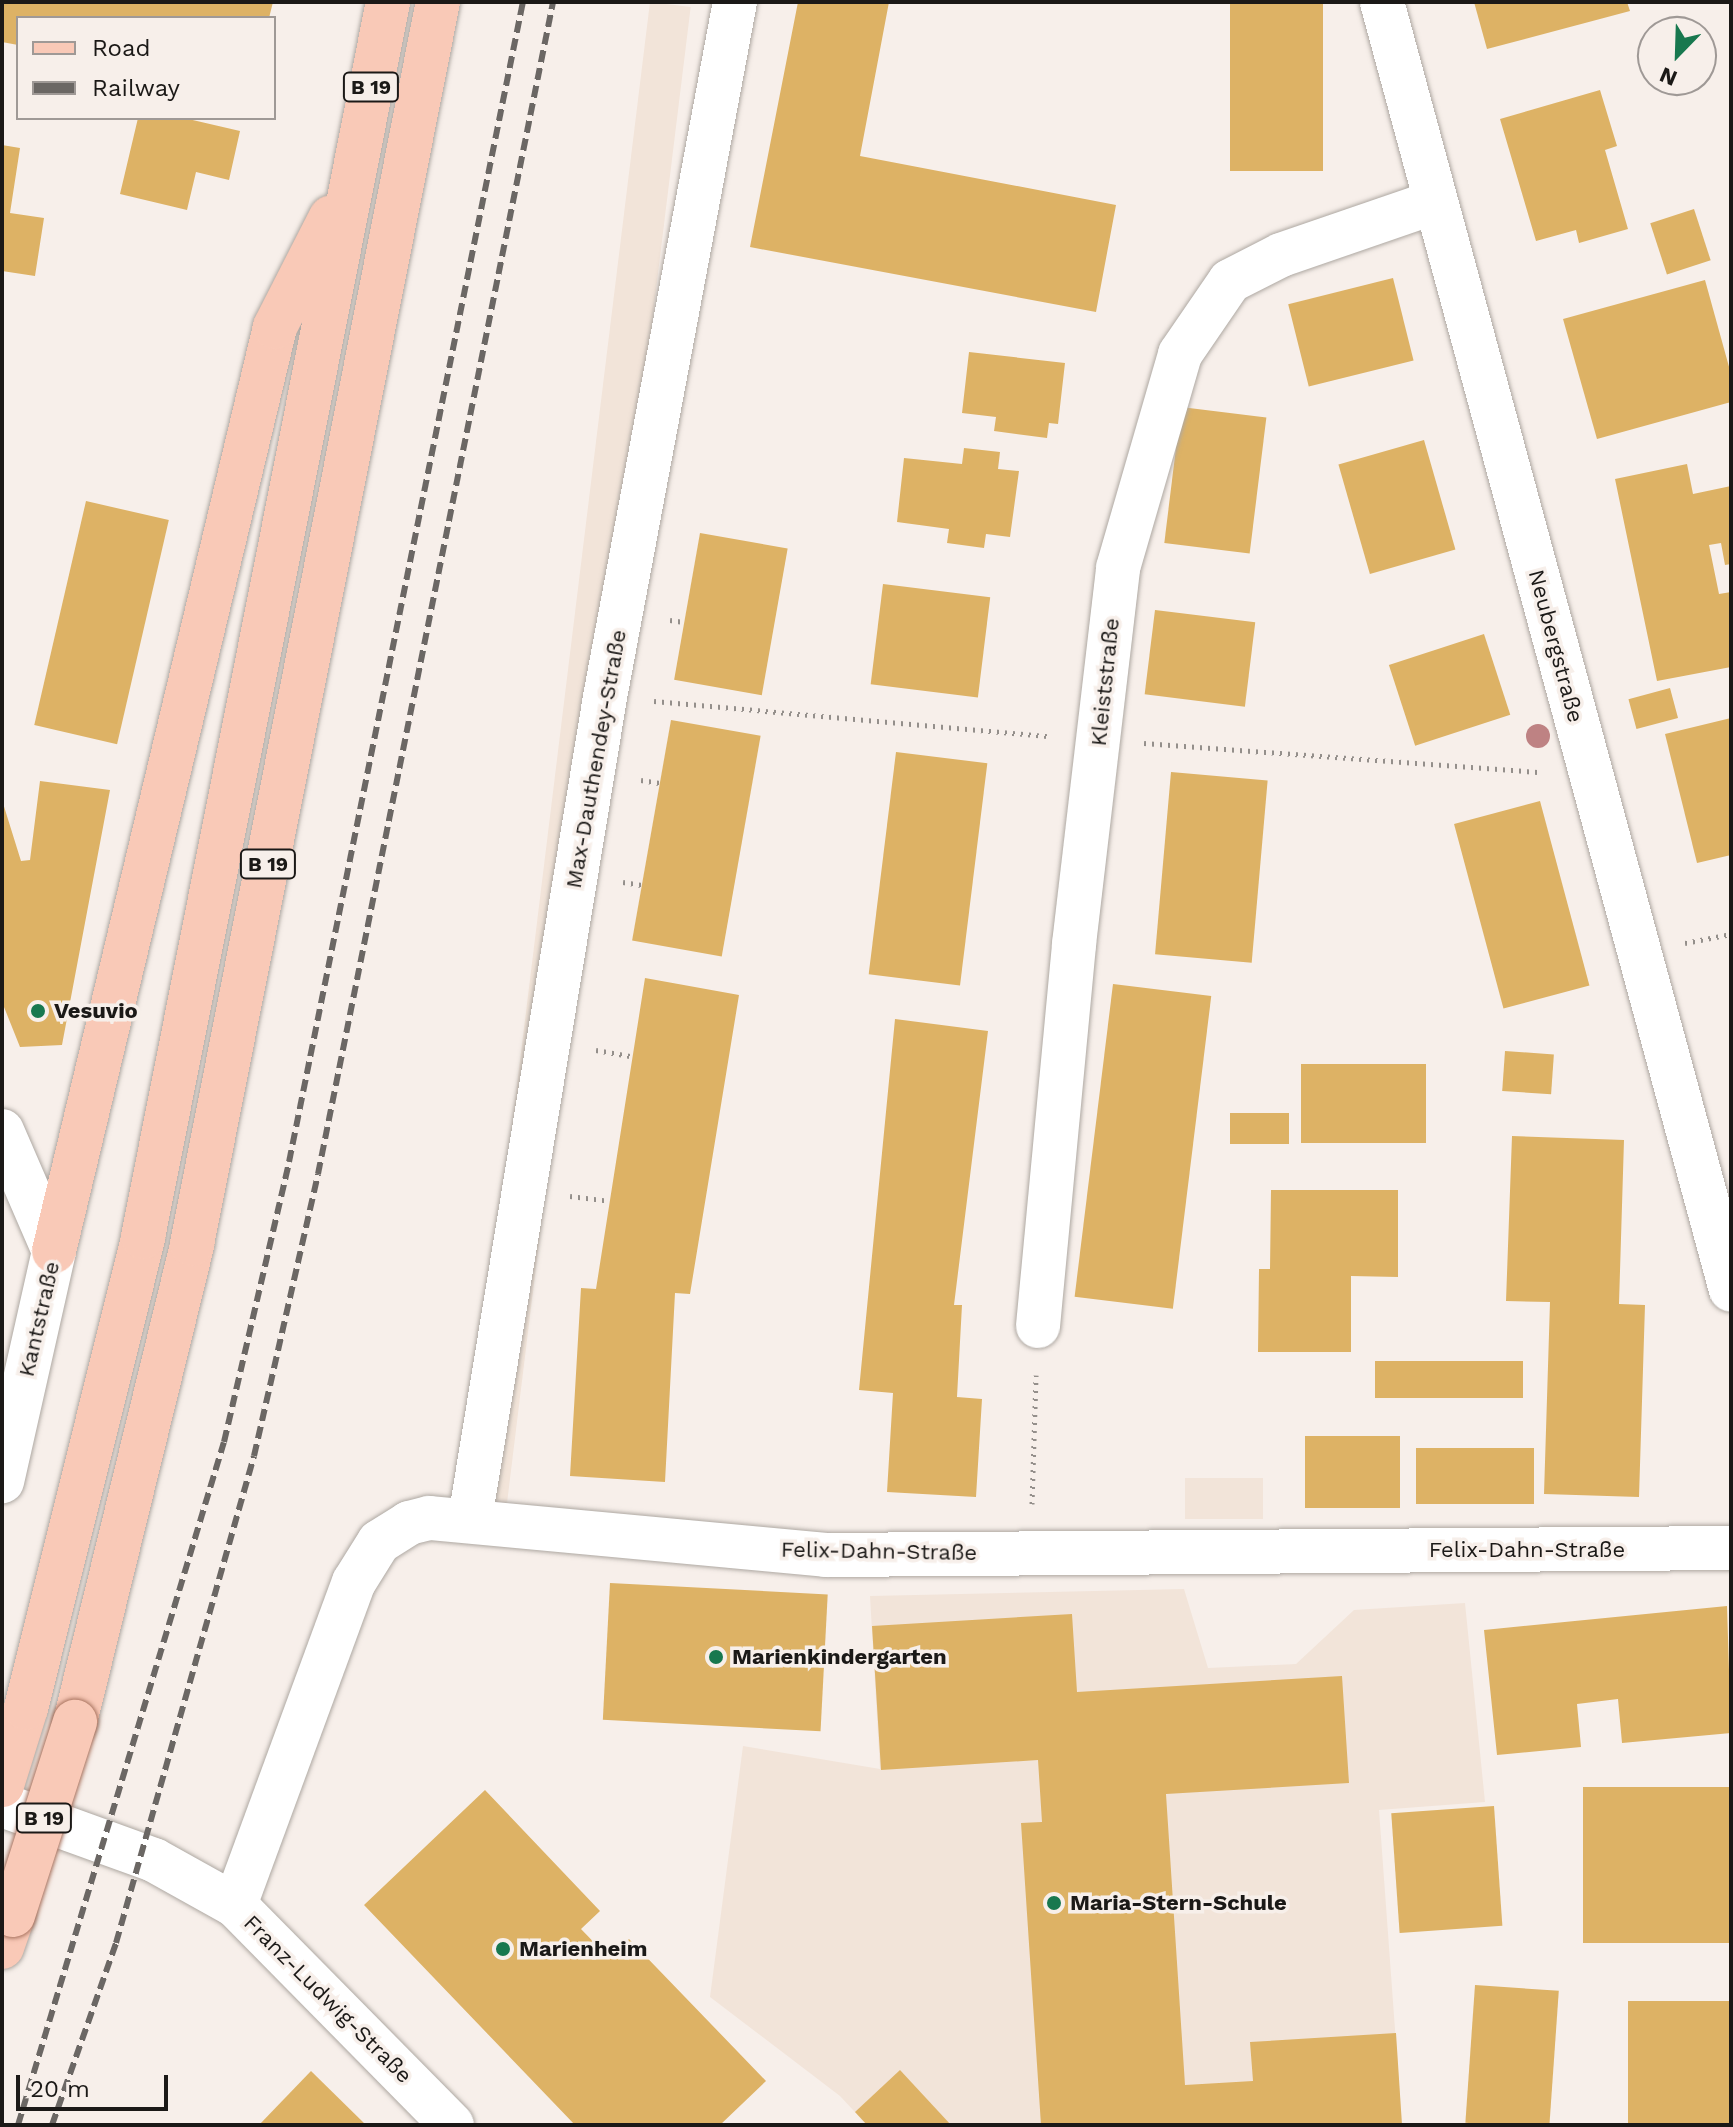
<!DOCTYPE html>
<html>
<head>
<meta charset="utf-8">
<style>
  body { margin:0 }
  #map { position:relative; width:1733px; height:2127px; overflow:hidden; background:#f7efea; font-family:"Work Sans",sans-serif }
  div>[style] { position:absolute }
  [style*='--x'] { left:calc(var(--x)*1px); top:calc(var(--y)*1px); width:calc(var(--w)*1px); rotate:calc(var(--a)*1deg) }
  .built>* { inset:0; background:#f2e4d9; transform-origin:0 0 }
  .building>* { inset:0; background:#ddb265; transform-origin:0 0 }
  .path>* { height:5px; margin-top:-2.5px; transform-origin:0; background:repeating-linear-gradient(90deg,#948f8b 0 2px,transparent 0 8px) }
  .roads { filter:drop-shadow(0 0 2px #aea8a2) drop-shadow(0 0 2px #aea8a2) }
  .minor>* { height:44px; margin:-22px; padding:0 22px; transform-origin:22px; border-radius:22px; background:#fff }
  .major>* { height:44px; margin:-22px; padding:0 22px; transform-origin:22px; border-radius:22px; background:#f9c9b7 }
  .rail>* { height:6px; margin-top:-3px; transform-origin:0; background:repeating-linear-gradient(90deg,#6b6764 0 12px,transparent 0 18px) }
  .bridges { filter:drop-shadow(0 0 2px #a97460) drop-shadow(0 0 2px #a97460) }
  .major-bridge>* { height:44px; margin:-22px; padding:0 22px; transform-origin:22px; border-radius:22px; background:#f9c9b7 }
  .trees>* { width:24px; height:24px; margin:-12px; border-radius:50%; background:#be8283 }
  .dots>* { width:22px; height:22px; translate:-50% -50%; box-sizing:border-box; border:4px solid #f7efea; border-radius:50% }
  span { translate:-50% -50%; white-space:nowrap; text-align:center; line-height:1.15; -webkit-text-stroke:7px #f7efea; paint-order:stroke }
  .shield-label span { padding:2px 6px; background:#f7efea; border:2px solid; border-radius:6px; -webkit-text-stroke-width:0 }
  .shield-label { font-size:20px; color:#1b1917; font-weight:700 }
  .street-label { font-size:22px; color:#1b1917 }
  .poi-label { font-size:22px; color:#1b1917; font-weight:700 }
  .left { translate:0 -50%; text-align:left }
  .frame { position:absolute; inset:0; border:4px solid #1b1917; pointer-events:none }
  .legend { position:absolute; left:16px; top:16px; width:260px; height:104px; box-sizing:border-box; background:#f7efea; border:2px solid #9f9996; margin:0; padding:10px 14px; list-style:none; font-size:24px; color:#1b1917 }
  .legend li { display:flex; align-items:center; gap:16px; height:40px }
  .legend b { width:40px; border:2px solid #9f9996 }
  .north { position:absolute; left:1637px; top:16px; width:80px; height:80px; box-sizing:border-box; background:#f7efea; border:2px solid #9f9996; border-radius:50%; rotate:203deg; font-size:22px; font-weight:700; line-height:32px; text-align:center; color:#1b1917 }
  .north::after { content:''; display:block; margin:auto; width:28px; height:36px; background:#18784f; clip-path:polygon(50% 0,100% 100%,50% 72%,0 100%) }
  .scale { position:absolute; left:16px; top:2075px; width:152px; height:36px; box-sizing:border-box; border:4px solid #1b1917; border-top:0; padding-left:10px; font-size:24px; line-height:28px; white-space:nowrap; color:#1b1917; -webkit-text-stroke:6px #f7efea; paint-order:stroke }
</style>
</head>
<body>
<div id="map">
  <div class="built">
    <div style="left:650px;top:2px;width:41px;height:1510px;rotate:7deg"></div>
    <div style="left:1185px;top:1478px;width:78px;height:41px"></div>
    <div style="clip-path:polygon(1184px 1589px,1208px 1668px,1296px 1664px,1354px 1610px,1465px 1603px,1485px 1802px,1379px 1810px,1402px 2125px,867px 2125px,840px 2096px,710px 1997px,743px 1746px,880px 1769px,870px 1596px)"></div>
  </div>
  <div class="building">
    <div style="clip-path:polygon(2px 2px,273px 2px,269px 18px,18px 18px,18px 45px,2px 42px)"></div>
    <div style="clip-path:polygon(798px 2px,889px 2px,860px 156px,1116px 205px,1096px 312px,750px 247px)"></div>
    <div style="left:1230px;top:2px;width:93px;height:169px"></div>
    <div style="clip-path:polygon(1474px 2px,1627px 2px,1630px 11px,1487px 49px)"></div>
    <div style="clip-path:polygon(1600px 90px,1617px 146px,1605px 150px,1628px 229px,1579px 243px,1576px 230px,1536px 241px,1500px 119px)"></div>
    <div style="clip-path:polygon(138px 118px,184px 118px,240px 131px,229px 180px,196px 172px,187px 210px,120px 194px)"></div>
    <div style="clip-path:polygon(2px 145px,20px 148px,10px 213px,44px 218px,35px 276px,2px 271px)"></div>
    <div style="left:1694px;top:209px;width:54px;height:46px;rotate:72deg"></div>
    <div style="left:1393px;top:278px;width:85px;height:108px;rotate:76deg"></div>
    <div style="clip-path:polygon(1705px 280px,1731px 374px,1731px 402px,1597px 439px,1563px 319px)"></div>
    <div style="clip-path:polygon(969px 352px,1065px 363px,1058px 424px,1049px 423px,1047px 438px,994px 431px,996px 417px,962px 413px)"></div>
    <div style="left:1181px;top:407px;width:86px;height:137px;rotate:7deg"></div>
    <div style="left:1424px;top:440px;width:114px;height:89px;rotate:74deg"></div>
    <div style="clip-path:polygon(964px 448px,1000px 452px,998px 469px,1019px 471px,1010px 537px,986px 534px,984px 548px,947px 543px,949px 529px,897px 522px,904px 458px,962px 464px)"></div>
    <div style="clip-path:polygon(1687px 464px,1693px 494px,1731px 486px,1731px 564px,1725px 565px,1721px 543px,1709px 545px,1719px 594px,1731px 592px,1731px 667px,1657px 681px,1615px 479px)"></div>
    <div style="left:86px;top:501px;width:85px;height:230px;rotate:13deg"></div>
    <div style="left:700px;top:533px;width:89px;height:149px;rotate:10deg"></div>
    <div style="left:883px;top:584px;width:108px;height:101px;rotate:7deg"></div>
    <div style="left:1155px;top:610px;width:101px;height:85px;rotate:7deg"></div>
    <div style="left:1484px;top:634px;width:85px;height:100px;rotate:72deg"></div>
    <div style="left:1670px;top:688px;width:31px;height:43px;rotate:75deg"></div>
    <div style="clip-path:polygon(1731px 718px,1731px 855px,1697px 863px,1665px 734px)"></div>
    <div style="left:671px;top:720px;width:91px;height:224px;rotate:10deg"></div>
    <div style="left:896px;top:752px;width:92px;height:224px;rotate:7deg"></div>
    <div style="left:1171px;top:772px;width:97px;height:183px;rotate:5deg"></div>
    <div style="clip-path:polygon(40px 781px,110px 790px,62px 1045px,20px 1047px,2px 1002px,2px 800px,21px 861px,30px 860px)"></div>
    <div style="left:1540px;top:801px;width:191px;height:89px;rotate:75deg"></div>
    <div style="clip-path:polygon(645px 978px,739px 995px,690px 1294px,675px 1293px,665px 1482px,570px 1476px,581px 1288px,596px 1289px)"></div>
    <div style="left:1113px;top:984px;width:99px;height:315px;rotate:7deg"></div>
    <div style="clip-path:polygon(895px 1019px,988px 1031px,954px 1305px,962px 1305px,957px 1397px,982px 1399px,976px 1497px,887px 1492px,893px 1393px,859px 1390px)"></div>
    <div style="left:1505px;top:1051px;width:49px;height:40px;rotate:4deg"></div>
    <div style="left:1301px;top:1064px;width:125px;height:79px"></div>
    <div style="left:1230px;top:1113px;width:59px;height:31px"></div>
    <div style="clip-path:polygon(1512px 1136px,1624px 1140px,1619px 1304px,1645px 1305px,1639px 1497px,1544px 1494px,1550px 1302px,1506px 1301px)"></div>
    <div style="clip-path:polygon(1271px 1190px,1398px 1190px,1398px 1277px,1351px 1276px,1351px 1352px,1258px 1352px,1259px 1269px,1270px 1269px)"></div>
    <div style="left:1375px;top:1361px;width:148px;height:37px"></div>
    <div style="left:1305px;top:1436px;width:95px;height:72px"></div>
    <div style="left:1416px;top:1448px;width:118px;height:56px"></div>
    <div style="left:610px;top:1583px;width:218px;height:137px;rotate:3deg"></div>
    <div style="clip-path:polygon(1727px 1606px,1731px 1733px,1622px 1743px,1618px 1699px,1577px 1704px,1581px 1747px,1497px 1755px,1484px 1630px)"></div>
    <div style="clip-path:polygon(1072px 1614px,1077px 1692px,1342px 1676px,1349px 1783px,1166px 1794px,1185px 2085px,1253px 2081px,1250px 2042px,1396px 2033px,1402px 2125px,1041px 2125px,1021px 1823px,1042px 1822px,1038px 1760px,881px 1770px,872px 1626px)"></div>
    <div style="left:1731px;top:1787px;width:156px;height:148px;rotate:90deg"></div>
    <div style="clip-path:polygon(485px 1790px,600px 1911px,581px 1929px,609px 1958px,629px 1939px,766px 2081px,720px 2125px,575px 2125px,364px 1905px)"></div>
    <div style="left:1494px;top:1806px;width:120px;height:103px;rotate:86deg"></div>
    <div style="left:1475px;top:1985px;width:84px;height:138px;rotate:4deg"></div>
    <div style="left:1731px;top:2001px;width:124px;height:103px;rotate:90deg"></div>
    <div style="clip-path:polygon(900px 2070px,951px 2125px,867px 2125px,855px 2112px)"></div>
    <div style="clip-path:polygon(311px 2071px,366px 2125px,259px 2125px)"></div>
  </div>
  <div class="path">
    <div style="--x:670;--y:620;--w:14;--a:8"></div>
    <div style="--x:654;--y:701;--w:398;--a:5.1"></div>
    <div style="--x:1144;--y:743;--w:398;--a:4.2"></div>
    <div style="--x:641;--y:780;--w:19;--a:9"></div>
    <div style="--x:623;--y:882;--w:19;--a:9"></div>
    <div style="--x:1685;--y:943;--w:47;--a:-11.1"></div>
    <div style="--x:596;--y:1050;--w:36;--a:10"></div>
    <div style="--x:570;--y:1196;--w:38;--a:7"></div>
    <div style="--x:1032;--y:1504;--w:129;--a:-88.2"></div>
  </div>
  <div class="roads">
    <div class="minor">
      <div style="--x:1382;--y:2;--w:1334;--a:74.84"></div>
      <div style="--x:2;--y:1131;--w:131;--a:66.6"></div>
      <div style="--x:54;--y:1251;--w:236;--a:102.7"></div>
      <div style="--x:1038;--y:1326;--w:384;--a:-84.6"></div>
      <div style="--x:1074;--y:944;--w:379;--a:-83.3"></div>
      <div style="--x:1118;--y:568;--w:223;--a:-73.8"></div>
      <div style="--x:1180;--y:354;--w:88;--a:-55.6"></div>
      <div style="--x:1230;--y:281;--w:57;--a:-27"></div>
      <div style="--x:1281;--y:255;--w:163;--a:-19"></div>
      <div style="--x:470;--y:1519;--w:833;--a:-80.67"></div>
      <div style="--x:605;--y:697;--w:707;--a:-79.41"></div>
      <div style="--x:2;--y:1805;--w:162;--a:19.9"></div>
      <div style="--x:154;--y:1860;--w:93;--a:29.1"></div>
      <div style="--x:235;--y:1905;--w:309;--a:45.4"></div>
      <div style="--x:235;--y:1905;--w:344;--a:-69.8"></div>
      <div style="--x:354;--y:1582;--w:47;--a:-58"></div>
      <div style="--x:379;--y:1542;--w:36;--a:-32"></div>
      <div style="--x:409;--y:1523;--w:21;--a:-14"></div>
      <div style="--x:429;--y:1518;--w:398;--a:5.3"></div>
      <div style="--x:825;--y:1555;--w:906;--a:-0.44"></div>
    </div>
    <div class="major">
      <div style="--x:54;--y:1251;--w:950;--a:-76.55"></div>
      <div style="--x:275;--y:327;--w:123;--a:-63"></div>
      <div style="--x:75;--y:1722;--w:492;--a:-76.2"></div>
      <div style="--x:192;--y:1244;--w:1266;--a:-78.8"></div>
      <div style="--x:2;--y:1785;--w:81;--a:-72.7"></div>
      <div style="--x:26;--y:1708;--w:485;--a:-76"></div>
      <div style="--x:143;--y:1237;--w:1259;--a:-78.78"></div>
      <div style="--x:2;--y:1947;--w:34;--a:-71"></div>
    </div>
  </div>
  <div class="rail">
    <div style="--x:18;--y:2125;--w:713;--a:-73.22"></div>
    <div style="--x:224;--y:1442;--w:287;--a:-76.9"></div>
    <div style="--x:289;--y:1162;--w:1183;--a:-78.6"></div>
    <div style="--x:52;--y:2125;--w:193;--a:-70.6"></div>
    <div style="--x:116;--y:1943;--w:506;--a:-74.18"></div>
    <div style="--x:254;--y:1456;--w:289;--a:-77.2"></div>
    <div style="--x:318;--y:1174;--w:1195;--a:-78.66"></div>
  </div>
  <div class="bridges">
    <div class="major-bridge">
      <div style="--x:13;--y:1915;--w:203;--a:-72.2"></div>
    </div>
  </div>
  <div class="trees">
    <div style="left:1538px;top:736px"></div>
  </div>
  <div class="dots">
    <div style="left:38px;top:1011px;background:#18784f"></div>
    <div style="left:716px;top:1657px;background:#18784f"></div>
    <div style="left:1054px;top:1903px;background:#18784f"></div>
    <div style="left:503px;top:1949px;background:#18784f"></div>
  </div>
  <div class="shield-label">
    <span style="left:371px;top:87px">B 19</span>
    <span style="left:268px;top:864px">B 19</span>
    <span style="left:44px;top:1818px">B 19</span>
  </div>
  <div class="street-label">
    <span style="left:1556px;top:646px;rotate:75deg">Neubergstraße</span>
    <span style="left:1105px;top:682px;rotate:-84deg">Kleiststraße</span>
    <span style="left:596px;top:759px;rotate:-80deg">Max-Dauthendey-Straße</span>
    <span style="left:39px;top:1319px;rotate:-77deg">Kantstraße</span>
    <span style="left:1527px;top:1550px">Felix-Dahn-Straße</span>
    <span style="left:879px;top:1551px;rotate:1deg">Felix-Dahn-Straße</span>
    <span style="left:328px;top:1999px;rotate:45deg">Franz-Ludwig-Straße</span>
  </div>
  <div class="poi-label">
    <span class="left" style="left:54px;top:1011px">Vesuvio</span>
    <span class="left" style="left:732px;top:1657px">Marienkindergarten</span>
    <span class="left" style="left:1070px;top:1903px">Maria-Stern-Schule</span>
    <span class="left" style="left:519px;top:1949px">Marienheim</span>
  </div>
  <div class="frame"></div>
  <ul class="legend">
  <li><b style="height:10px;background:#f9c9b7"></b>Road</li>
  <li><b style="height:10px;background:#6b6764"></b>Railway</li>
  </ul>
  <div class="north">N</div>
  <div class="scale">20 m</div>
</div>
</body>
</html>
